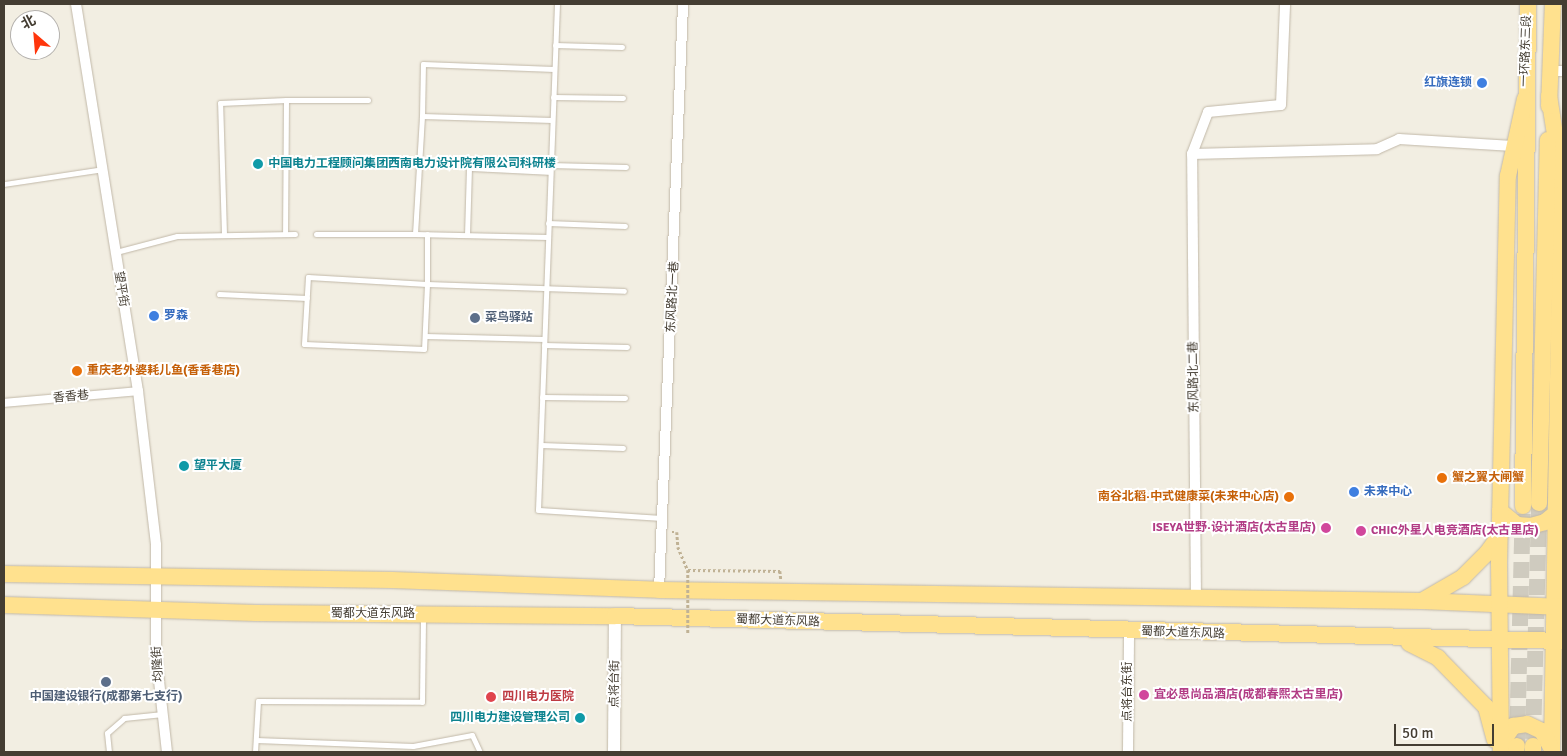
<!DOCTYPE html>
<html>
<head>
<meta charset="utf-8">
<style>
  body { margin:0 }
  #map { position:relative; width:1567px; height:756px; overflow:hidden; background:#f2eee2; font-family:Signika,"Noto Sans SC",sans-serif }
  div>[style] { position:absolute }
  [style*='--x'] { left:calc(var(--x)*1px); top:calc(var(--y)*1px); width:calc(var(--w)*1px); rotate:calc(var(--a)*1deg) }
  .primary-tunnel>* { height:16px; margin-top:-8px; transform-origin:0; background:repeating-linear-gradient(90deg,#cfcbbf 0 16px,transparent 0 24px) }
  .path>* { height:2.5px; margin-top:-1.25px; transform-origin:0; background:repeating-linear-gradient(90deg,#c0b295 0 2.5px,transparent 0 5px) }
  .roads { filter:drop-shadow(0 0 1px #c1b8a8) drop-shadow(0 0 1px #c1b8a8) }
  .service>* { height:5px; margin:-2.5px; padding:0 2.5px; transform-origin:2.5px; border-radius:2.5px; background:#fff }
  .pedestrian>* { height:8px; margin:-4px; padding:0 4px; transform-origin:4px; border-radius:4px; background:#fff }
  .minor>* { height:10px; margin:-5px; padding:0 5px; transform-origin:5px; border-radius:5px; background:#fff }
  .tertiary>* { height:12px; margin:-6px; padding:0 6px; transform-origin:6px; border-radius:6px; background:#fff }
  .primary>* { height:16px; margin:-8px; padding:0 8px; transform-origin:8px; border-radius:8px; background:#ffe18e }
  .path-bridge>* { height:2.5px; margin-top:-1.25px; transform-origin:0; background:repeating-linear-gradient(90deg,#c0b295 0 2.5px,transparent 0 5px) }
  .dots>* { width:14px; height:14px; translate:-50% -50%; box-sizing:border-box; border:2px solid #fff; border-radius:50% }
  span { translate:-50% -50%; white-space:nowrap; text-align:center; line-height:1.15; -webkit-text-stroke:4px #fff; paint-order:stroke }
  .street-label { font-size:12px; color:#443d32 }
  .shop-label { font-size:12px; color:#366cbe; font-weight:700 }
  .right { translate:-100% -50%; text-align:right }
  .left { translate:0 -50%; text-align:left }
  .culture-label { font-size:12px; color:#0d838f; font-weight:700 }
  .service-label { font-size:12px; color:#4e5e75; font-weight:700 }
  .food-label { font-size:12px; color:#c56008; font-weight:700 }
  .hotel-label { font-size:12px; color:#b23c85; font-weight:700 }
  .health-label { font-size:12px; color:#be3a42; font-weight:700 }
  .frame { position:absolute; inset:0; border:5px solid #443d32; pointer-events:none }
  .north { position:absolute; left:10px; top:10px; width:50px; height:50px; box-sizing:border-box; background:#fff; border:1px solid #b4b1ad; border-radius:50%; rotate:333deg; font-size:14px; font-weight:700; line-height:20px; text-align:center; color:#443d32 }
  .north::after { content:''; display:block; margin:auto; width:18px; height:22px; background:#ff360c; clip-path:polygon(50% 0,100% 100%,50% 72%,0 100%) }
  .scale { position:absolute; left:1394px; top:724px; width:100px; height:22px; box-sizing:border-box; border:2px solid #443d32; border-top:0; padding-left:6px; font-size:15px; line-height:18px; white-space:nowrap; color:#443d32; -webkit-text-stroke:4px #fff; paint-order:stroke }
</style>
</head>
<body>
<div id="map">
  <div class="primary-tunnel">
    <div style="--x:1533;--y:739;--w:236;--a:-88.5"></div>
    <div style="--x:1517;--y:746;--w:240;--a:-88.6"></div>
  </div>
  <div class="path">
    <div style="--x:672;--y:532;--w:5;--a:0"></div>
    <div style="--x:677;--y:532;--w:15;--a:86"></div>
    <div style="--x:678;--y:547;--w:25;--a:67"></div>
    <div style="--x:688;--y:570;--w:92;--a:0.6"></div>
    <div style="--x:780;--y:571;--w:8;--a:83"></div>
  </div>
  <div class="roads">
    <div class="service">
      <div style="--x:557;--y:4;--w:506;--a:92.15"></div>
      <div style="--x:538;--y:510;--w:125;--a:3.7"></div>
      <div style="--x:555;--y:45;--w:67;--a:1.7"></div>
      <div style="--x:553;--y:97;--w:70;--a:0.8"></div>
      <div style="--x:286;--y:100;--w:82;--a:0"></div>
      <div style="--x:422;--y:116;--w:118;--a:93.4"></div>
      <div style="--x:415;--y:234;--w:133;--a:1.3"></div>
      <div style="--x:552;--y:120;--w:130;--a:-178.2"></div>
      <div style="--x:422;--y:116;--w:52;--a:-88.9"></div>
      <div style="--x:423;--y:64;--w:131;--a:2.2"></div>
      <div style="--x:550;--y:165;--w:76;--a:1.5"></div>
      <div style="--x:4;--y:184;--w:100;--a:-8.6"></div>
      <div style="--x:548;--y:223;--w:77;--a:2.2"></div>
      <div style="--x:224;--y:234;--w:131;--a:-91.7"></div>
      <div style="--x:220;--y:103;--w:66;--a:-2.6"></div>
      <div style="--x:286;--y:100;--w:133;--a:90.4"></div>
      <div style="--x:316;--y:234;--w:99;--a:0"></div>
      <div style="--x:427;--y:234;--w:50;--a:90"></div>
      <div style="--x:427;--y:284;--w:65;--a:92.6"></div>
      <div style="--x:424;--y:349;--w:120;--a:-177.6"></div>
      <div style="--x:304;--y:344;--w:67;--a:-86.6"></div>
      <div style="--x:308;--y:277;--w:119;--a:3.4"></div>
      <div style="--x:427;--y:284;--w:197;--a:2"></div>
      <div style="--x:467;--y:235;--w:67;--a:-88.3"></div>
      <div style="--x:469;--y:168;--w:81;--a:2.8"></div>
      <div style="--x:116;--y:252;--w:63;--a:-14.7"></div>
      <div style="--x:177;--y:236;--w:118;--a:-1"></div>
      <div style="--x:219;--y:294;--w:88;--a:2.6"></div>
      <div style="--x:425;--y:336;--w:119;--a:1.4"></div>
      <div style="--x:544;--y:345;--w:83;--a:1.4"></div>
      <div style="--x:542;--y:397;--w:83;--a:0.7"></div>
      <div style="--x:541;--y:445;--w:82;--a:2.1"></div>
      <div style="--x:256;--y:740;--w:157;--a:2.2"></div>
      <div style="--x:413;--y:746;--w:60;--a:-10.6"></div>
      <div style="--x:472;--y:735;--w:19;--a:65"></div>
      <div style="--x:109;--y:752;--w:19;--a:-96"></div>
      <div style="--x:107;--y:733;--w:23;--a:-41"></div>
      <div style="--x:124;--y:718;--w:39;--a:-6"></div>
      <div style="--x:255;--y:752;--w:51;--a:-86.6"></div>
      <div style="--x:258;--y:701;--w:164;--a:0.3"></div>
      <div style="--x:422;--y:702;--w:85;--a:-89.3"></div>
    </div>
    <div class="pedestrian">
      <div style="--x:4;--y:403;--w:135;--a:-5.1"></div>
    </div>
    <div class="minor">
      <div style="--x:76;--y:4;--w:392;--a:80.9"></div>
      <div style="--x:138;--y:391;--w:155;--a:83.3"></div>
      <div style="--x:156;--y:545;--w:109;--a:90"></div>
      <div style="--x:156;--y:654;--w:99;--a:83.6"></div>
      <div style="--x:1550;--y:71;--w:13;--a:0"></div>
      <div style="--x:1192;--y:154;--w:45;--a:-69.1"></div>
      <div style="--x:1208;--y:112;--w:73;--a:-5.5"></div>
      <div style="--x:1281;--y:105;--w:101;--a:-87.7"></div>
      <div style="--x:659;--y:590;--w:586;--a:-87.65"></div>
      <div style="--x:1196;--y:599;--w:445;--a:-90.5"></div>
      <div style="--x:1192;--y:154;--w:185;--a:-1.5"></div>
      <div style="--x:1377;--y:149;--w:24;--a:-24"></div>
      <div style="--x:1399;--y:139;--w:114;--a:3.5"></div>
      <div style="--x:1128;--y:752;--w:121;--a:-89.5"></div>
    </div>
    <div class="tertiary">
      <div style="--x:614;--y:752;--w:136;--a:-89.6"></div>
    </div>
    <div class="primary">
      <div style="--x:1549;--y:96;--w:71;--a:81.1"></div>
      <div style="--x:1560;--y:166;--w:29;--a:88"></div>
      <div style="--x:1561;--y:195;--w:557;--a:90.93"></div>
      <div style="--x:1549;--y:106;--w:102;--a:-87.8"></div>
      <div style="--x:1539;--y:503;--w:363;--a:-88.6"></div>
      <div style="--x:1523;--y:506;--w:502;--a:-89.43"></div>
      <div style="--x:1500;--y:511;--w:22;--a:39"></div>
      <div style="--x:1517;--y:525;--w:14;--a:4"></div>
      <div style="--x:1531;--y:526;--w:15;--a:-16"></div>
      <div style="--x:1545;--y:522;--w:13;--a:-39"></div>
      <div style="--x:4;--y:574;--w:388;--a:0.9"></div>
      <div style="--x:392;--y:580;--w:267;--a:2.1"></div>
      <div style="--x:659;--y:590;--w:763;--a:0.83"></div>
      <div style="--x:1422;--y:601;--w:141;--a:2.4"></div>
      <div style="--x:1422;--y:601;--w:48;--a:-30.3"></div>
      <div style="--x:1463;--y:577;--w:34;--a:-45"></div>
      <div style="--x:1487;--y:553;--w:22;--a:-54"></div>
      <div style="--x:4;--y:605;--w:252;--a:1.8"></div>
      <div style="--x:256;--y:613;--w:359;--a:0.5"></div>
      <div style="--x:615;--y:616;--w:948;--a:1.51"></div>
      <div style="--x:1409;--y:643;--w:33;--a:27"></div>
      <div style="--x:1438;--y:658;--w:69;--a:45.6"></div>
      <div style="--x:1486;--y:707;--w:34;--a:75"></div>
      <div style="--x:1501;--y:744;--w:22;--a:-56"></div>
      <div style="--x:1513;--y:726;--w:14;--a:-8"></div>
      <div style="--x:1527;--y:724;--w:17;--a:25"></div>
      <div style="--x:1542;--y:731;--w:21;--a:61"></div>
      <div style="--x:1533;--y:746;--w:6;--a:90"></div>
      <div style="--x:1501;--y:752;--w:189;--a:-90.6"></div>
      <div style="--x:1499;--y:563;--w:387;--a:-88.7"></div>
      <div style="--x:1508;--y:176;--w:79;--a:-77.6"></div>
      <div style="--x:1516;--y:752;--w:6;--a:-81"></div>
    </div>
  </div>
  <div class="path-bridge">
    <div style="--x:688;--y:570;--w:63;--a:90"></div>
  </div>
  <div class="dots">
    <div style="left:1482px;top:83px;background:#3f7fe0"></div>
    <div style="left:258px;top:164px;background:#0f9aa8"></div>
    <div style="left:154px;top:316px;background:#3f7fe0"></div>
    <div style="left:475px;top:318px;background:#5c6f8a"></div>
    <div style="left:77px;top:371px;background:#e8710a"></div>
    <div style="left:184px;top:466px;background:#0f9aa8"></div>
    <div style="left:1442px;top:478px;background:#e8710a"></div>
    <div style="left:1354px;top:492px;background:#3f7fe0"></div>
    <div style="left:1289px;top:497px;background:#e8710a"></div>
    <div style="left:1326px;top:528px;background:#d1479c"></div>
    <div style="left:1361px;top:531px;background:#d1479c"></div>
    <div style="left:106px;top:682px;background:#5c6f8a"></div>
    <div style="left:1144px;top:695px;background:#d1479c"></div>
    <div style="left:491px;top:697px;background:#e0444e"></div>
    <div style="left:580px;top:718px;background:#0f9aa8"></div>
  </div>
  <div class="street-label">
    <span style="left:1526px;top:51px;rotate:-88deg">一环路东三段</span>
    <span style="left:121px;top:289px;rotate:81deg">望平街</span>
    <span style="left:673px;top:297px;rotate:-87deg">东风路北一巷</span>
    <span style="left:1194px;top:377px;rotate:-91deg">东风路北二巷</span>
    <span style="left:71px;top:397px;rotate:-5deg">香香巷</span>
    <span style="left:373px;top:614px">蜀都大道东风路</span>
    <span style="left:778px;top:621px;rotate:2deg">蜀都大道东风路</span>
    <span style="left:1183px;top:633px;rotate:2deg">蜀都大道东风路</span>
    <span style="left:158px;top:664px;rotate:-94deg">均隆街</span>
    <span style="left:615px;top:684px;rotate:-89deg">点将台街</span>
    <span style="left:1128px;top:692px;rotate:-90deg">点将台东街</span>
  </div>
  <div class="shop-label">
    <span class="right" style="left:1472px;top:83px">红旗连锁</span>
    <span class="left" style="left:164px;top:316px">罗森</span>
    <span class="left" style="left:1364px;top:492px">未来中心</span>
  </div>
  <div class="culture-label">
    <span class="left" style="left:268px;top:164px">中国电力工程顾问集团西南电力设计院有限公司科研楼</span>
    <span class="left" style="left:194px;top:466px">望平大厦</span>
    <span class="right" style="left:570px;top:718px">四川电力建设管理公司</span>
  </div>
  <div class="service-label">
    <span class="left" style="left:485px;top:318px">菜鸟驿站</span>
    <span style="left:106px;top:697px">中国建设银行(成都第七支行)</span>
  </div>
  <div class="food-label">
    <span class="left" style="left:87px;top:371px">重庆老外婆耗儿鱼(香香巷店)</span>
    <span class="left" style="left:1452px;top:478px">蟹之翼大闸蟹</span>
    <span class="right" style="left:1279px;top:497px">南谷北稻·中式健康菜(未来中心店)</span>
  </div>
  <div class="hotel-label">
    <span class="right" style="left:1316px;top:528px">ISEYA世野·设计酒店(太古里店)</span>
    <span class="left" style="left:1371px;top:531px">CHIC外星人电竞酒店(太古里店)</span>
    <span class="left" style="left:1154px;top:695px">宜必思尚品酒店(成都春熙太古里店)</span>
  </div>
  <div class="health-label">
    <span class="left" style="left:502px;top:697px">四川电力医院</span>
  </div>
  <div class="frame"></div>
  <div class="north">北</div>
  <div class="scale">50 m</div>
</div>
</body>
</html>
